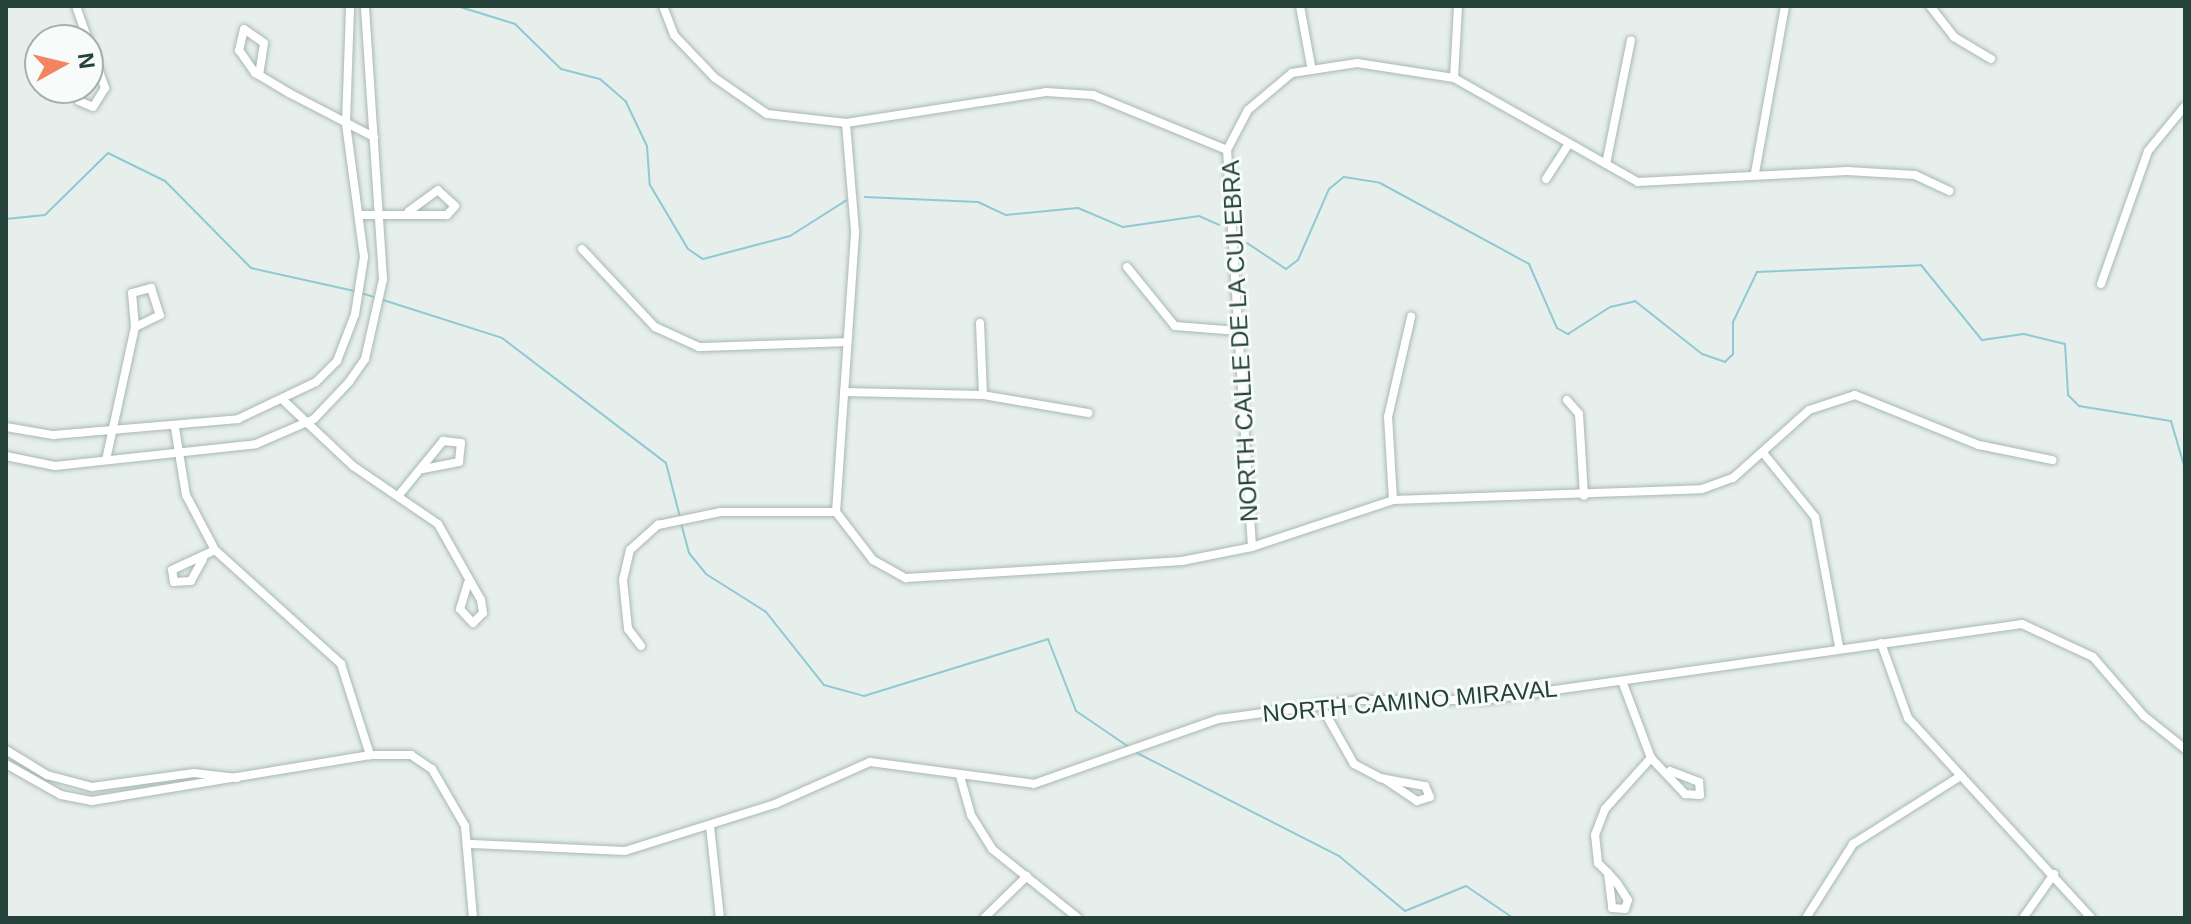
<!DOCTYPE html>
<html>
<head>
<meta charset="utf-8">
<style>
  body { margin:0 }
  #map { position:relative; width:2191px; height:924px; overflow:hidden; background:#e6efeb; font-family:Helvetica,sans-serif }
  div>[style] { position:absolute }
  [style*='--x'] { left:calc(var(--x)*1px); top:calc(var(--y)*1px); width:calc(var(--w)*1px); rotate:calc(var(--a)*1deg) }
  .stream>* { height:2px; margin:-1px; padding:0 1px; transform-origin:1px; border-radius:1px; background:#8ec9d4 }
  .roads { filter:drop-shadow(0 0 2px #a8b8b2) drop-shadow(0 0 2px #a8b8b2) }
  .minor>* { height:8px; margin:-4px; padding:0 4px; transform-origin:4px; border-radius:4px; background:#fff }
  span { translate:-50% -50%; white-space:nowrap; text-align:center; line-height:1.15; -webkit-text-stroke:6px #f7fbf9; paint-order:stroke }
  .street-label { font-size:24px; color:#24423a }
  .frame { position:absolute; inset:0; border:8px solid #24423a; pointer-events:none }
  .north { position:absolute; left:24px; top:24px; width:80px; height:80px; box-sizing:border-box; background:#f7fbf9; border:2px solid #a3b1ad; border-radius:50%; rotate:82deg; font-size:22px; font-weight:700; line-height:32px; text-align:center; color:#24423a }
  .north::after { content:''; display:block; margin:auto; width:28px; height:36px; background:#f4845f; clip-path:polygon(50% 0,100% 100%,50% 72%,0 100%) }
</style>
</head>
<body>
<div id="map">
  <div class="stream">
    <div style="--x:457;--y:6;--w:61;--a:17.2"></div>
    <div style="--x:515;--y:24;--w:64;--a:44.4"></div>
    <div style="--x:561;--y:69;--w:40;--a:14.4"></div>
    <div style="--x:600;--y:79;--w:35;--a:41"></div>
    <div style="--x:626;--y:102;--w:49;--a:64.5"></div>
    <div style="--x:647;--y:146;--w:39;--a:86"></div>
    <div style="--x:650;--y:185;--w:74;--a:59.3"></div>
    <div style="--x:688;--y:249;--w:18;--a:34"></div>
    <div style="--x:703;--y:259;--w:90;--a:-14.8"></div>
    <div style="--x:790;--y:236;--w:67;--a:-32.3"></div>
    <div style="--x:865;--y:197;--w:113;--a:2.5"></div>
    <div style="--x:978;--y:202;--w:31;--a:25"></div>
    <div style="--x:1006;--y:215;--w:72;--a:-5.6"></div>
    <div style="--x:1078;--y:208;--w:49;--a:22.9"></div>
    <div style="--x:1123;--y:227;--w:77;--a:-8.2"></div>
    <div style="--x:1199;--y:216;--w:22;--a:24"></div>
    <div style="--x:6;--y:219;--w:39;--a:-6"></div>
    <div style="--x:45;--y:215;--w:88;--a:-44.5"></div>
    <div style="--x:108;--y:153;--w:64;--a:26.2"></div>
    <div style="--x:165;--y:181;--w:122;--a:45.3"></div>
    <div style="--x:251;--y:268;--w:107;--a:12.5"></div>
    <div style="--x:1247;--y:243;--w:47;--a:33.7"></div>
    <div style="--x:1286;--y:269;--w:15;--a:-37"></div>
    <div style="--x:1298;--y:260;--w:77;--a:-66.4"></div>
    <div style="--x:1329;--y:189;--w:19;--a:-39"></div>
    <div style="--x:1344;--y:177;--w:36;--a:9"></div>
    <div style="--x:1380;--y:183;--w:170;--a:28.5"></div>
    <div style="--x:1529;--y:264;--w:70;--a:66.4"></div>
    <div style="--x:1557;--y:328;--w:13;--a:29"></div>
    <div style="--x:1568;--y:334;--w:50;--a:-32.7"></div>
    <div style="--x:1610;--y:307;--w:26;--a:-13"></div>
    <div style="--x:1635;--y:301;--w:85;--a:38.3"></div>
    <div style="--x:1702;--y:354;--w:24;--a:19"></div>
    <div style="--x:1725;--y:362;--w:11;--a:-45"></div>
    <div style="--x:1733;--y:354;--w:32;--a:-90"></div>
    <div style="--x:1733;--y:322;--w:55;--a:-64.4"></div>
    <div style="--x:1757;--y:272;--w:164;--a:-2.4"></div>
    <div style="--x:1921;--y:265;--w:97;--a:50.9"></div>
    <div style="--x:1982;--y:340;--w:42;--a:-8.1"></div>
    <div style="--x:2024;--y:334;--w:42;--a:13.7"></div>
    <div style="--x:2065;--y:344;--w:51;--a:86.6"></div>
    <div style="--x:2068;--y:395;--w:16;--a:45"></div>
    <div style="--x:2079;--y:406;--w:93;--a:9.3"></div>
    <div style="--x:2171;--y:421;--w:50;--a:73.7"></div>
    <div style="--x:361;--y:293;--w:14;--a:17"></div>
    <div style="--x:380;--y:299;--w:128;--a:17.7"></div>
    <div style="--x:502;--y:338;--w:206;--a:37.3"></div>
    <div style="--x:666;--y:463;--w:56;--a:75.5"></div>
    <div style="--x:681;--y:523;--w:31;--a:75"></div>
    <div style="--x:689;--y:553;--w:27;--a:51"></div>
    <div style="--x:706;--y:574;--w:71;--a:32.3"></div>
    <div style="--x:766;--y:612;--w:93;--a:51.5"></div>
    <div style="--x:824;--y:685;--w:41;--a:15.4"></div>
    <div style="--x:864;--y:696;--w:193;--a:-17.2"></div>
    <div style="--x:1048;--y:639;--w:77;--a:68.7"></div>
    <div style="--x:1076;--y:711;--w:64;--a:34.2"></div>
    <div style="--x:1137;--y:753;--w:227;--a:27"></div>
    <div style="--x:1339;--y:856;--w:86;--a:39.8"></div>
    <div style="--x:1405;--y:911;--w:66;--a:-22.3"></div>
    <div style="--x:1466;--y:886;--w:57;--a:34.2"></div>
  </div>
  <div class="roads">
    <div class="minor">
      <div style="--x:76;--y:6;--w:87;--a:70.5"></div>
      <div style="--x:105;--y:88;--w:22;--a:122"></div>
      <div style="--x:93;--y:107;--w:15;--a:-157"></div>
      <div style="--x:79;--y:101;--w:14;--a:-73"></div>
      <div style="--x:663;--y:6;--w:31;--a:69"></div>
      <div style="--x:674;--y:35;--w:59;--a:46.4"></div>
      <div style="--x:715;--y:78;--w:63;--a:34.7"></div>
      <div style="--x:767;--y:114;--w:80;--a:6.5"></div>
      <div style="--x:846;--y:123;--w:202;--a:-8.8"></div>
      <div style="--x:1046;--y:92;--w:47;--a:3.7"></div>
      <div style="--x:1093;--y:95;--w:145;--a:22.3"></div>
      <div style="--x:1300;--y:6;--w:61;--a:79.6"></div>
      <div style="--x:1930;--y:6;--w:39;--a:52"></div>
      <div style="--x:1954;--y:37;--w:43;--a:30.7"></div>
      <div style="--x:259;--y:75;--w:32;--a:-81"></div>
      <div style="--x:264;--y:43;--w:24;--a:-145"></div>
      <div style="--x:244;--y:29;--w:22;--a:103"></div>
      <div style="--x:239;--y:50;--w:28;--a:55"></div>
      <div style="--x:255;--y:73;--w:4;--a:27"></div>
      <div style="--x:259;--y:75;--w:35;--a:31"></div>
      <div style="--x:289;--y:93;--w:96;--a:27.4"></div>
      <div style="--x:1454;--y:78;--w:72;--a:-86.8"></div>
      <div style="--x:88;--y:80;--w:20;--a:-66"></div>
      <div style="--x:1606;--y:164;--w:126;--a:-78.6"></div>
      <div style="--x:1755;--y:173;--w:170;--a:-79.8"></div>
      <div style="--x:1546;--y:179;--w:38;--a:-57"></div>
      <div style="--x:361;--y:215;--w:86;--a:0"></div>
      <div style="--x:447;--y:215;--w:12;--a:-48"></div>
      <div style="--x:455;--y:206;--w:23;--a:-137"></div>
      <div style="--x:438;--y:190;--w:36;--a:144"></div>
      <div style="--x:582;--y:249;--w:107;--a:46.9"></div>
      <div style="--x:655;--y:327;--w:48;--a:24.4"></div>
      <div style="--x:699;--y:347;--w:147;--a:-1.9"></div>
      <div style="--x:1127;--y:267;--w:76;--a:50.9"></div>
      <div style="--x:1175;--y:326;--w:63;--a:4.5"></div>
      <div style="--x:2101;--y:284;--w:141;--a:-70.5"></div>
      <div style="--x:2148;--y:151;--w:58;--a:-50.6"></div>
      <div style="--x:980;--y:323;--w:72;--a:87.6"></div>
      <div style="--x:844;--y:392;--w:139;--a:1.2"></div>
      <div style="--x:983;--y:395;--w:107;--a:9.7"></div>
      <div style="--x:1567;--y:400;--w:18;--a:49"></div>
      <div style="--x:1579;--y:414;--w:82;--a:86.5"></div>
      <div style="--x:284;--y:401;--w:95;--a:43.3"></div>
      <div style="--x:353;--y:466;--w:103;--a:34.3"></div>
      <div style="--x:438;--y:524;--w:87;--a:60.5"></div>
      <div style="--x:481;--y:600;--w:13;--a:81"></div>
      <div style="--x:483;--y:613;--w:14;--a:135"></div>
      <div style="--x:473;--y:623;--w:19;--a:-133"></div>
      <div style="--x:460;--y:609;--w:27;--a:-73"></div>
      <div style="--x:6;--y:427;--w:48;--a:9.7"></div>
      <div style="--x:53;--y:435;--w:186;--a:-4.9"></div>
      <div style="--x:238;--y:419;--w:86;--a:-25.4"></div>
      <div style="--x:316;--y:382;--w:30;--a:-45"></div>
      <div style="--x:337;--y:361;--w:50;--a:-69"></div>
      <div style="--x:355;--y:314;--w:58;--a:-81"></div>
      <div style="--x:364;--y:257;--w:135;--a:-97.7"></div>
      <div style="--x:346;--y:123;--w:117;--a:-88"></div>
      <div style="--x:175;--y:428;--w:68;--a:80.7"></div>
      <div style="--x:186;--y:495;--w:62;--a:62.2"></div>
      <div style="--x:215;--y:550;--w:170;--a:42.1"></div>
      <div style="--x:341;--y:664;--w:96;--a:72.3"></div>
      <div style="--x:1764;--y:454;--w:81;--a:51"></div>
      <div style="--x:1815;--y:517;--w:132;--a:79.5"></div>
      <div style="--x:6;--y:456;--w:50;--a:11.5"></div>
      <div style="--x:55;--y:466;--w:202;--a:-6.2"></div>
      <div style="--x:256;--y:444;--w:63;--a:-23.3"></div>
      <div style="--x:314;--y:419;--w:51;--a:-46.6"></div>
      <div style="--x:349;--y:382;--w:28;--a:-55"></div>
      <div style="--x:365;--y:359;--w:82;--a:-77.3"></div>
      <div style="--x:383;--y:279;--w:274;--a:-93.8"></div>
      <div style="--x:106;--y:460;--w:136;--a:-77.7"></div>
      <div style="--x:135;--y:327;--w:34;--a:-95"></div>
      <div style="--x:132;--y:293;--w:20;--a:-15"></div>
      <div style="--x:151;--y:288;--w:28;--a:72"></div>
      <div style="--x:160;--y:315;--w:28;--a:154"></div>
      <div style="--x:399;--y:495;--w:70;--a:-50.8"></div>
      <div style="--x:443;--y:441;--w:18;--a:6"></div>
      <div style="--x:461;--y:443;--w:19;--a:96"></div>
      <div style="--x:459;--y:462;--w:37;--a:169"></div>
      <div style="--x:1393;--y:500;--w:83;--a:-93.4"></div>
      <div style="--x:1388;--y:417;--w:103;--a:-77"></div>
      <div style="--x:836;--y:512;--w:61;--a:52.4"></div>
      <div style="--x:873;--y:560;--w:38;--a:29"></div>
      <div style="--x:906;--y:578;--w:277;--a:-3.5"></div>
      <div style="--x:1182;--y:561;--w:71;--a:-11.3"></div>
      <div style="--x:1252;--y:547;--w:149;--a:-18.4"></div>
      <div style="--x:1393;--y:500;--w:309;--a:-2"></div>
      <div style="--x:1702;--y:489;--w:33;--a:-20"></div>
      <div style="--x:1733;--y:478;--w:102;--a:-41.8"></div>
      <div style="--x:1809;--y:410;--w:48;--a:-18.1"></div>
      <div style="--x:1855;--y:395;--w:134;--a:22"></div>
      <div style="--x:1979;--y:445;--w:75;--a:11.6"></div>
      <div style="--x:836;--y:512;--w:282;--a:-86.1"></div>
      <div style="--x:855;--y:231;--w:108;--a:-94.8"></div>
      <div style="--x:1252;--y:547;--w:398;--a:-93.6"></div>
      <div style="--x:1227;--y:150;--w:45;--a:-62.3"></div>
      <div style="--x:1248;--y:110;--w:57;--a:-40.1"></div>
      <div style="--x:1292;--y:73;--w:66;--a:-8.7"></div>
      <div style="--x:1357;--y:63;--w:98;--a:8.8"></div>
      <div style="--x:1454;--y:78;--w:211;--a:29.5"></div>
      <div style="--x:1638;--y:182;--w:209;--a:-3"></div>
      <div style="--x:1847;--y:171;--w:68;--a:3.4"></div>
      <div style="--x:1915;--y:175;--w:38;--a:25"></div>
      <div style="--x:203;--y:559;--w:25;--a:119"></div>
      <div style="--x:191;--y:581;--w:17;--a:177"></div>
      <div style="--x:174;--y:582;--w:12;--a:-99"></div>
      <div style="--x:172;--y:570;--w:47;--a:-24.9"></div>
      <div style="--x:1881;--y:643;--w:80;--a:70.2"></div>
      <div style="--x:1908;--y:718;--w:271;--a:47.5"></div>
      <div style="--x:641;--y:646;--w:21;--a:-127"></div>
      <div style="--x:628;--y:629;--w:49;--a:-95.8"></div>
      <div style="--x:623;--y:580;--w:31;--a:-77"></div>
      <div style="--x:630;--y:550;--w:38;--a:-42"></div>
      <div style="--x:658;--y:525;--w:64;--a:-11.7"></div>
      <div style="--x:721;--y:512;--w:115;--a:0"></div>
      <div style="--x:1320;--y:704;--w:69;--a:60.5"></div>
      <div style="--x:1354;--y:764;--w:30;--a:28"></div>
      <div style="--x:1380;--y:778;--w:46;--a:10.1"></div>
      <div style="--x:1425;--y:786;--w:12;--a:66"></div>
      <div style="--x:1430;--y:797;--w:14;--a:163"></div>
      <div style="--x:1417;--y:801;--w:40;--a:-146"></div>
      <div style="--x:6;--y:750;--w:48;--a:31.4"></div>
      <div style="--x:47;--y:775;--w:47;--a:14.9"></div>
      <div style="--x:92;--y:787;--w:103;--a:-7.8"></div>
      <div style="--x:194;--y:773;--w:43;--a:6.6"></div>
      <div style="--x:1651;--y:758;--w:50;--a:46.6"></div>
      <div style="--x:1685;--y:794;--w:15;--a:4"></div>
      <div style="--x:1700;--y:795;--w:13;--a:-94"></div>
      <div style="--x:1699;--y:782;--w:31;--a:-159"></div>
      <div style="--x:6;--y:764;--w:63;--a:29.4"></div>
      <div style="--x:61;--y:795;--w:32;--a:11"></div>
      <div style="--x:92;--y:801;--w:282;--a:-9.4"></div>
      <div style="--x:370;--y:755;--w:41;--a:0"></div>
      <div style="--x:411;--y:755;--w:25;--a:34"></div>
      <div style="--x:432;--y:769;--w:66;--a:59.9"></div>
      <div style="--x:465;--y:826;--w:92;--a:85"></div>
      <div style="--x:960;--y:776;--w:41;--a:74.2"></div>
      <div style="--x:971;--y:815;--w:40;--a:58"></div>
      <div style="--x:992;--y:849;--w:110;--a:38.7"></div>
      <div style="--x:710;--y:826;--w:93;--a:83.8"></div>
      <div style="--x:472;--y:844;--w:153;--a:2.6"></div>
      <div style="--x:625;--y:851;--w:157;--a:-17.4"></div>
      <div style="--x:775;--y:804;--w:104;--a:-23.9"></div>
      <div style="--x:870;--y:762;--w:165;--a:7.6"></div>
      <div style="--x:1034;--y:784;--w:196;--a:-19.4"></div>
      <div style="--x:1219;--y:719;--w:142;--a:-7.7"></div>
      <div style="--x:1360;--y:700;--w:124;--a:0"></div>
      <div style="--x:1484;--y:700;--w:543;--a:-8.04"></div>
      <div style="--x:2022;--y:624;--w:78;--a:24.9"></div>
      <div style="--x:2093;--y:657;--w:78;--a:49.2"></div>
      <div style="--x:2144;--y:716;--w:53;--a:38.8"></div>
      <div style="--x:1608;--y:873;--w:35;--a:83"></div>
      <div style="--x:1612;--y:908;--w:13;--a:4"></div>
      <div style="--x:1625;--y:909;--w:9;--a:-72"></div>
      <div style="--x:1628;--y:900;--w:20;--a:-123"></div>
      <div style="--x:1617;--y:883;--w:13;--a:-132"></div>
      <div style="--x:1608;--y:873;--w:14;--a:-135"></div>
      <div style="--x:1598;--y:863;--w:28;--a:-96"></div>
      <div style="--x:1595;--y:835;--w:28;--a:-69"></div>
      <div style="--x:1605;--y:809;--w:69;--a:-48"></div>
      <div style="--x:1651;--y:758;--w:82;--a:-110.6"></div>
      <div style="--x:984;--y:918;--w:60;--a:-44.3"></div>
      <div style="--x:1806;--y:918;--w:88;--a:-57.6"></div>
      <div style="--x:1853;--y:844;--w:125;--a:-32.3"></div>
      <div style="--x:2023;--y:918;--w:54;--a:-54.8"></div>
    </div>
  </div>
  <div class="street-label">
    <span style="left:1240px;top:341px;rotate:-93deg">NORTH CALLE DE LA CULEBRA</span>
    <span style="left:1410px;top:701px;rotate:-5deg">NORTH CAMINO MIRAVAL</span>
  </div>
  <div class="frame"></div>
  <div class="north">N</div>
</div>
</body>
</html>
